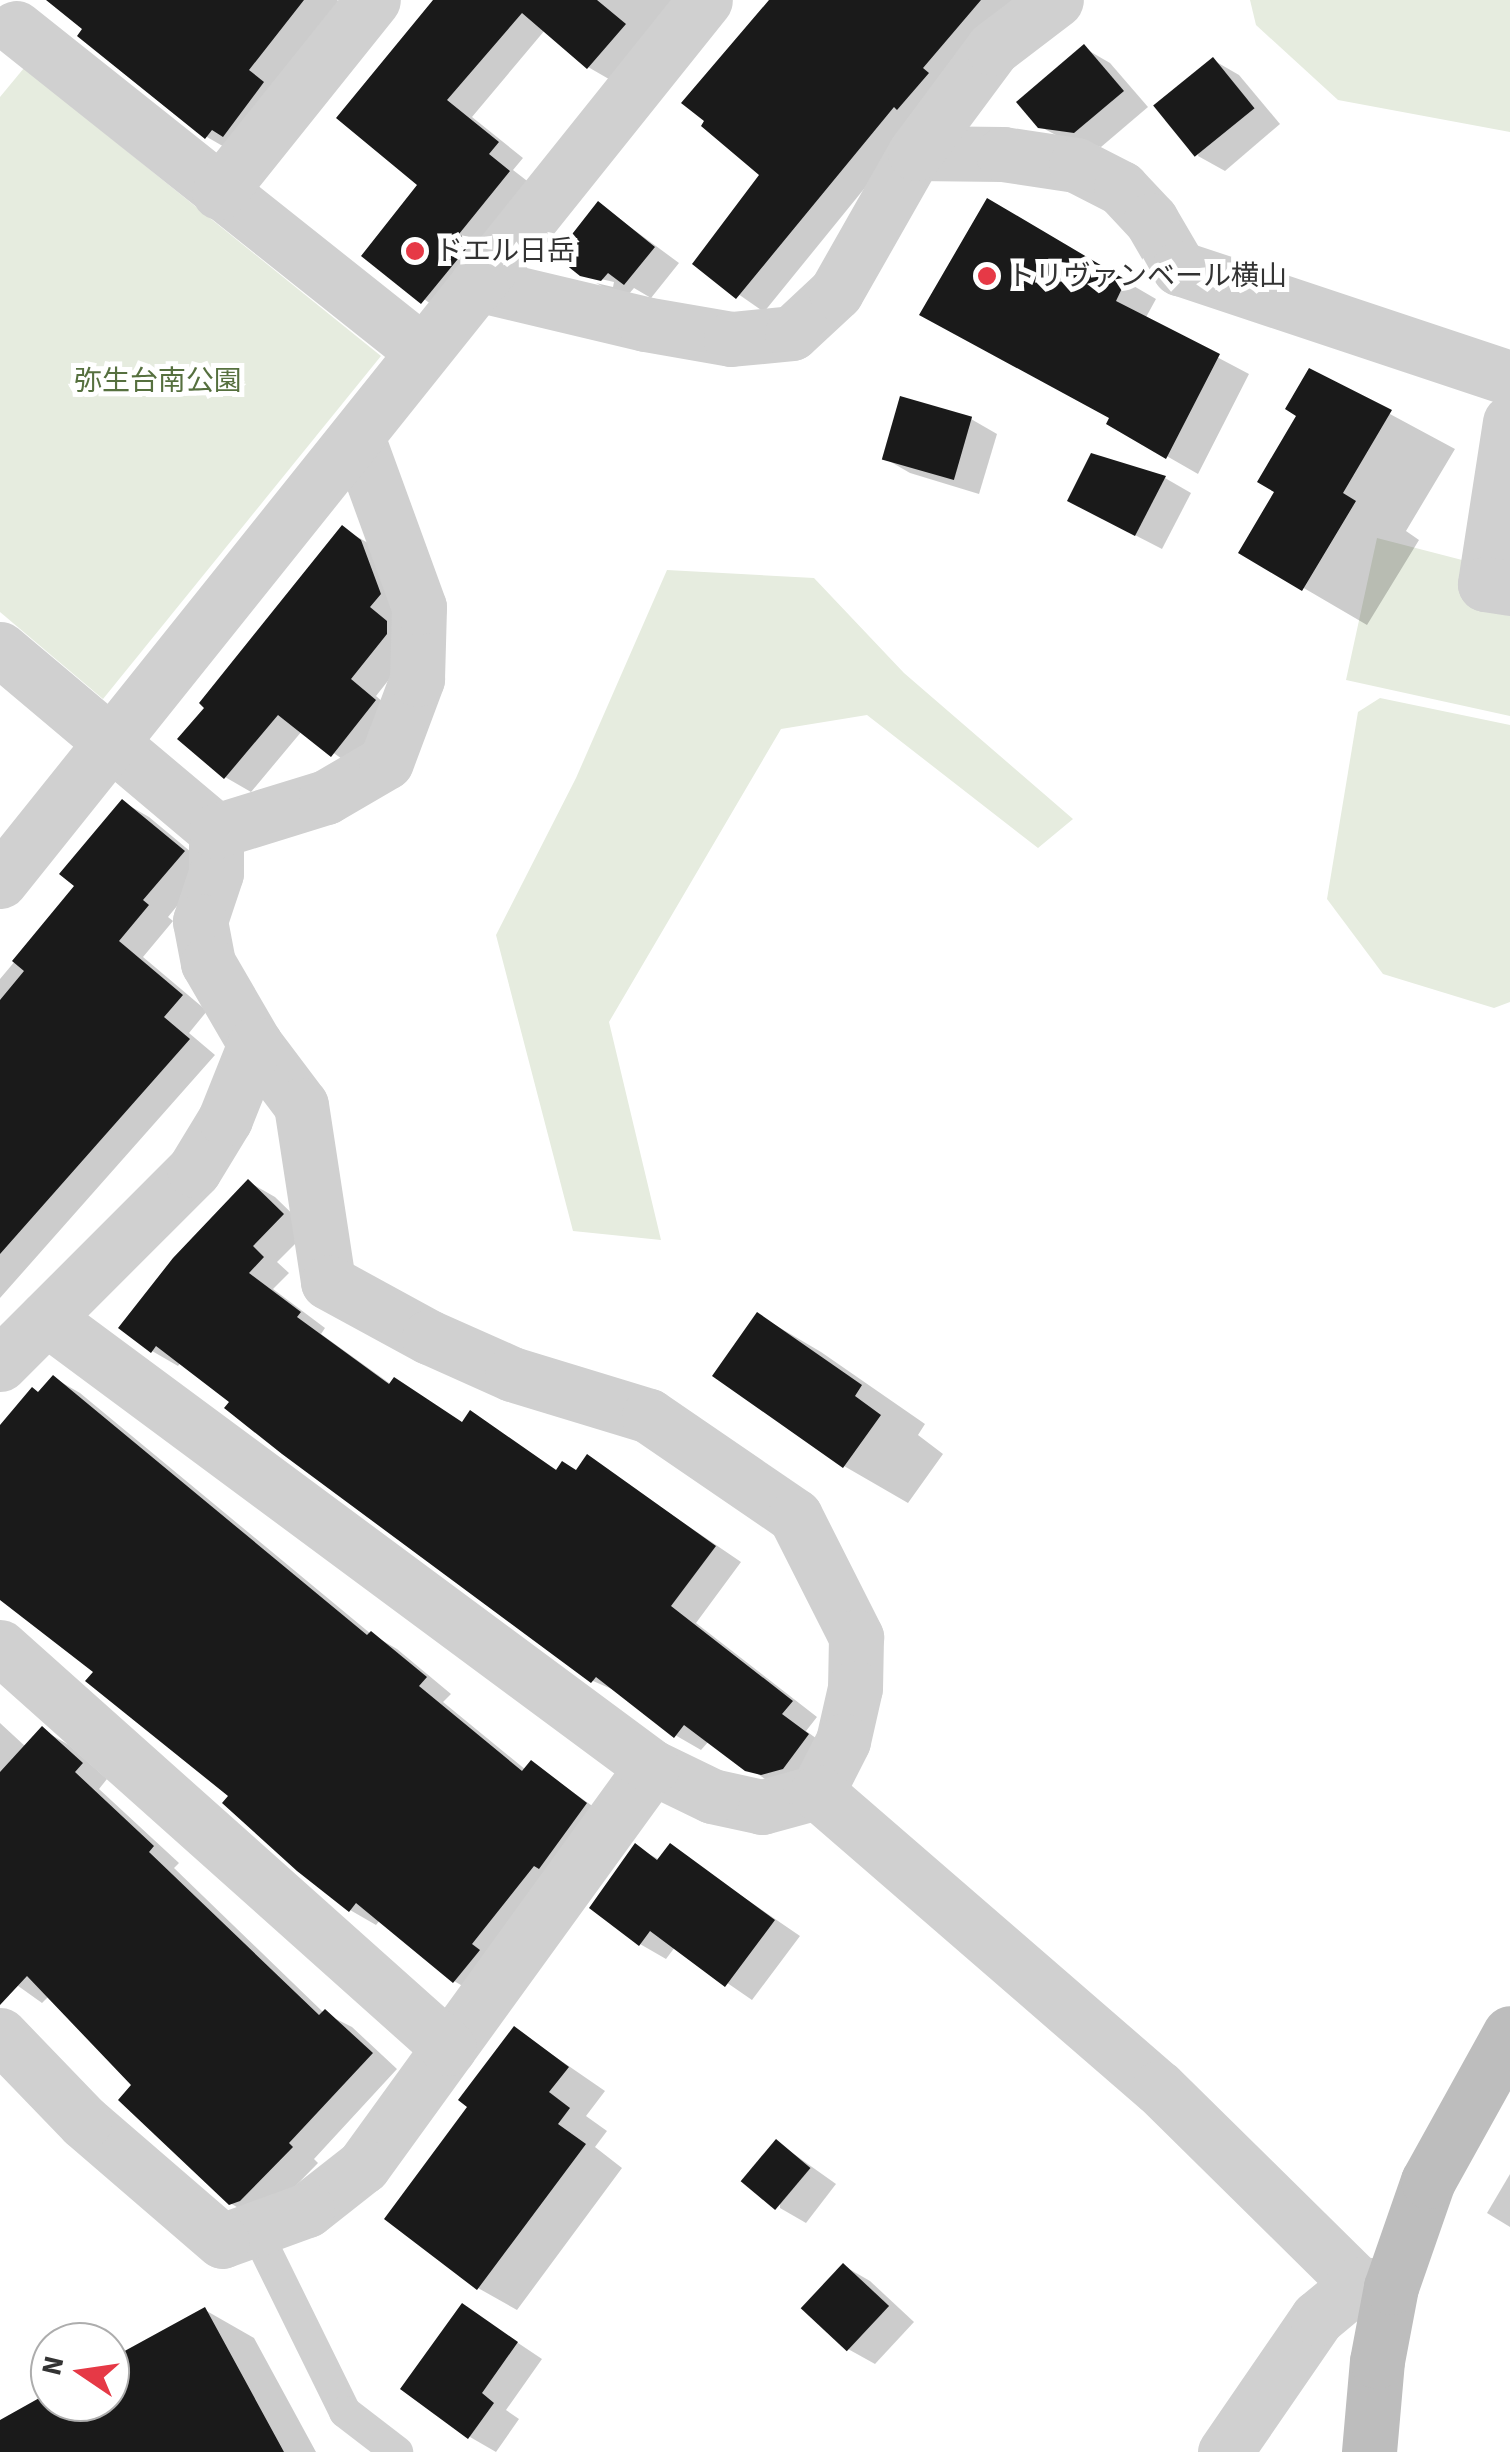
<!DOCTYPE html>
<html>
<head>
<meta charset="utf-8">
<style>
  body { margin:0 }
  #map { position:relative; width:1510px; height:2452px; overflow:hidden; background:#fff; font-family:"Source Sans 3","Noto Sans JP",sans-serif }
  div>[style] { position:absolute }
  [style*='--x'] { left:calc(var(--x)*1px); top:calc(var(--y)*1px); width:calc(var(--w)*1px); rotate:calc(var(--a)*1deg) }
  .green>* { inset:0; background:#e6ecdf }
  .shadow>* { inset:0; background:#0003 }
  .building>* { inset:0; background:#1a1a1a; transform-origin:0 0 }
  .lane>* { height:32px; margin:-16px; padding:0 16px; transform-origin:16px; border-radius:16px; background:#d0d0d0 }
  .street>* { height:55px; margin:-27.5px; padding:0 27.5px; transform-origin:27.5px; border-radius:27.5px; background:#d0d0d0 }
  .secondary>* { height:55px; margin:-27.5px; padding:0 27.5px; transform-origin:27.5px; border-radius:27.5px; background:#bdbdbd }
  .dots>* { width:28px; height:28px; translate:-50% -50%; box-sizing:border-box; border:5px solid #fff; border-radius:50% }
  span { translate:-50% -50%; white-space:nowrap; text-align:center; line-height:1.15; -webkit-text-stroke:10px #fff; paint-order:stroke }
  .poi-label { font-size:28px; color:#333 }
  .left { translate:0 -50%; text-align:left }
  .park-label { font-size:28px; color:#56703f }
  .north { position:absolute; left:30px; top:2322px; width:100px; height:100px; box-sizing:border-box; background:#fff; border:2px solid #adadad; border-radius:50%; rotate:283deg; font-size:28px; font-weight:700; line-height:40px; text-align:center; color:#333 }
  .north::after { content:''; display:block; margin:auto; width:35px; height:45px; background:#e63946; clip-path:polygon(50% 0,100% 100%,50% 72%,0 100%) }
</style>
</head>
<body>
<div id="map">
  <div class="green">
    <div style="clip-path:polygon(1250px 0,1510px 0,1510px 132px,1338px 100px,1256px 25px)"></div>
    <div style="clip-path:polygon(24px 68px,381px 356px,103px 699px,0 612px,0 97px)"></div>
    <div style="clip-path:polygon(1377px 538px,1466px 561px,1462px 598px,1510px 609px,1510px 716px,1346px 680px)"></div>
    <div style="clip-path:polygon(667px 570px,814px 578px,904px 673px,1073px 819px,1038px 848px,867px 715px,781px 729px,609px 1022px,661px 1240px,573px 1231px,496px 935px,576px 778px)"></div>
    <div style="clip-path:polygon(1380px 698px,1510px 725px,1510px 1002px,1494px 1008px,1383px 974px,1327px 899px,1358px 712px)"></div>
  </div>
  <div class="shadow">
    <div style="clip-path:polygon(89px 0,337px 0,340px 2px,233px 152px,207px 137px,86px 28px)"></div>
    <div style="clip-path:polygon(436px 0,690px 0,614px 82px,588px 67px,545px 30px,472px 117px,523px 158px,513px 170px,535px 187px,449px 317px,364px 256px,421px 184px)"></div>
    <div style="clip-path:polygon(772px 0,1031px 0,920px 120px,764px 312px,695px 264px,763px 175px)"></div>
    <div style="clip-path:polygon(1084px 48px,1110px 63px,1148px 107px,1101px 147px,1067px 141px,1039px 126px)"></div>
    <div style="clip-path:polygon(1213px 60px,1239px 75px,1280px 124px,1225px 171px,1198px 156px)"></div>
    <div style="clip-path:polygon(988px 201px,1156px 299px,1145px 319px,1249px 374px,1198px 474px,1109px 423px,1112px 418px)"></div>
    <div style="clip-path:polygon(599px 204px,679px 263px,651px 298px,634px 288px,628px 295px,609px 290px,596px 283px,613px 287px,614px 282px,583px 275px)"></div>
    <div style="clip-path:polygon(1310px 371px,1455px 449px,1406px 531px,1419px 540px,1367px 625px,1242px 552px,1277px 491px)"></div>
    <div style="clip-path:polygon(971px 419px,997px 434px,979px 494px,910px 473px,884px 458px)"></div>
    <div style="clip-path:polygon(1165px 478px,1191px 493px,1162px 549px,1096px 515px)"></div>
    <div style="clip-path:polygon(342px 528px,368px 543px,413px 649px,376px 696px,400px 717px,358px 770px,302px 731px,251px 792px,225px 777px)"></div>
    <div style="clip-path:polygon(123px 802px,149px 817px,209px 867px,168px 917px,173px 921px,143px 957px,207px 1011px,189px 1033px,215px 1055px,0 1298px,0 979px,78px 886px)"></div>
    <div style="clip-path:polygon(249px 1182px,275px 1197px,309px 1230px,277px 1262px,289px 1273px,273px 1289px,325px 1328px,321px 1334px,392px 1385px,464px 1424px,471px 1413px,558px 1471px,577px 1473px,587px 1457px,741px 1562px,696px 1623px,817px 1717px,806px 1731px,834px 1751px,774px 1785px,709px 1741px,701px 1750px,675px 1735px,621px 1693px,593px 1681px,181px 1362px,178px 1366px,152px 1351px)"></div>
    <div style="clip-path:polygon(758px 1315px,821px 1352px,925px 1424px,918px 1435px,943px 1454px,908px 1503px,844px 1466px,715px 1375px)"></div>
    <div style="clip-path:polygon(54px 1378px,80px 1393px,371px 1634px,397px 1649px,451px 1694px,443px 1702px,526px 1770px,532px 1763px,612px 1820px,480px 1996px,454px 1981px,380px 1920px,376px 1925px,350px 1910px,231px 1796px,88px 1681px,96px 1672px,0 1592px,0 1432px)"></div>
    <div style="clip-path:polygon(0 1723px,26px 1747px,43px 1730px,69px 1745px,107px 1779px,99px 1789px,179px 1863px,174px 1868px,324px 2013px,352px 2027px,397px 2069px,314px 2159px,318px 2163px,267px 2215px,257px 2219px,230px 2203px,135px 2085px,49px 1996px,42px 2003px,0 1973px)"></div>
    <div style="clip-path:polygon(636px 1847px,660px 1860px,670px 1847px,800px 1936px,752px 2000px,675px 1947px,666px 1959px,640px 1944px)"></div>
    <div style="clip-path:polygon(515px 2029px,605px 2091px,586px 2116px,607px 2131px,595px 2147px,622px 2168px,517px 2310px,478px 2288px,471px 2107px)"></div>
    <div style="clip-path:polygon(777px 2142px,836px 2184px,806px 2223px,780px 2208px)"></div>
    <div style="clip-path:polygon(1510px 2174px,1510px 2227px,1487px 2213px)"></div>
    <div style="clip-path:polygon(844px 2266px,870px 2281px,914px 2322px,875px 2364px,848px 2349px)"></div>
    <div style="clip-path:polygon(463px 2306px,542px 2359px,506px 2410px,519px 2419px,496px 2452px,470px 2437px)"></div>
    <div style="clip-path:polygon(205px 2310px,254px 2338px,316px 2452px,0 2452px,0 2422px,50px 2395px,50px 2402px,110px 2402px,110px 2362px)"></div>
  </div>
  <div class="building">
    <div style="clip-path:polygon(46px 0,304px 0,249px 70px,264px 82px,223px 137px,212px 130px,205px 139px,77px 36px,82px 29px)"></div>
    <div style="clip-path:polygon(433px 0,597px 0,626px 24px,587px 69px,522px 13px,447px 100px,499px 142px,489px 154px,510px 171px,459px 234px,471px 243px,421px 304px,361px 256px,417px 185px,336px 118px)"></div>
    <div style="clip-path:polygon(769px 0,981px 0,923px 68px,929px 73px,897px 110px,894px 107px,736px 299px,692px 264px,759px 175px,701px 126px,704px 121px,681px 103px)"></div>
    <div style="clip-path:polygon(1084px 44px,1124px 91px,1074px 133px,1038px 128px,1016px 102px)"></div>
    <div style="left:1213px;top:57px;width:66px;height:77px;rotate:51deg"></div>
    <div style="clip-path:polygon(987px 198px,1126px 280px,1116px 301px,1220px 354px,1166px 459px,1106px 424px,1109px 418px,919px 315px)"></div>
    <div style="clip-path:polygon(598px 201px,655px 247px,624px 285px,608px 273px,601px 281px,580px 276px,555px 256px)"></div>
    <div style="clip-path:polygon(1309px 368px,1392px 410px,1343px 493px,1356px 501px,1302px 591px,1238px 553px,1274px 492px,1257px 482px,1296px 416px,1285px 409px)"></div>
    <div style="left:900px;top:396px;width:75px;height:66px;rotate:16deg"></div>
    <div style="clip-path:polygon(1091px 453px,1166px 476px,1135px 536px,1067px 501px)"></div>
    <div style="clip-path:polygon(342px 525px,361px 540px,381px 594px,370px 607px,387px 621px,387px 634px,351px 679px,376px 700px,331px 757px,278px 715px,224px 779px,177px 739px,204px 708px,199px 703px)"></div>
    <div style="clip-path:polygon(122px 799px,185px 851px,143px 900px,149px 905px,119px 941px,183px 995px,164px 1017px,190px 1039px,0 1254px,0 1000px,24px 971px,12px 961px,74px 886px,59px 874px)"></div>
    <div style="clip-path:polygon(248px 1179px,284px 1214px,253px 1246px,264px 1257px,249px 1273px,301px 1312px,297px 1317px,389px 1384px,394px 1377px,462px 1422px,470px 1410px,556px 1470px,562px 1461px,576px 1470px,587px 1454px,716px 1546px,671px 1606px,793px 1701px,782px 1714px,809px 1734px,783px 1769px,761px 1775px,745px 1771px,684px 1725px,674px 1738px,596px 1677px,591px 1683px,282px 1454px,224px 1408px,229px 1402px,156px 1346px,151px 1353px,118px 1328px,173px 1258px)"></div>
    <div style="clip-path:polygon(757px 1312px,862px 1385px,855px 1396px,881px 1415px,843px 1468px,712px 1376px)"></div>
    <div style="clip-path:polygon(53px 1375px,367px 1635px,371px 1631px,427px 1677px,419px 1686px,522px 1771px,531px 1760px,587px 1803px,539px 1869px,534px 1866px,472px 1944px,480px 1950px,453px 1983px,356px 1903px,349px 1912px,297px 1871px,222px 1803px,228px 1796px,85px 1681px,93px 1672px,0 1600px,0 1425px,32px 1387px,38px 1392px)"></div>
    <div style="clip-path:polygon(42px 1726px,83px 1763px,75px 1772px,154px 1846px,149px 1852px,319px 2015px,325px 2009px,373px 2053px,289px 2143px,293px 2147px,240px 2201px,229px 2205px,118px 2100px,131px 2085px,27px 1976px,0 2005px,0 1772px)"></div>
    <div style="clip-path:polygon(635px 1843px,657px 1860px,670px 1843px,775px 1920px,725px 1987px,650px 1931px,639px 1946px,589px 1908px)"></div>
    <div style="clip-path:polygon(514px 2026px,569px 2067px,549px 2092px,570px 2108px,558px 2124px,586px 2144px,477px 2290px,384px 2219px,467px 2107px,458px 2100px)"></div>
    <div style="left:776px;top:2139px;width:45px;height:55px;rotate:40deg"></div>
    <div style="left:843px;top:2263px;width:63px;height:62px;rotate:43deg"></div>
    <div style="clip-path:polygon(462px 2303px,518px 2342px,482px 2393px,494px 2403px,468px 2439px,400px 2389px)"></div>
    <div style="clip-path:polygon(205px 2307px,284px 2452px,0 2452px,0 2420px,50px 2392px,50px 2402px,110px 2402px,110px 2359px)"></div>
  </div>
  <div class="lane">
    <div style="--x:255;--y:2229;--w:204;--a:63.8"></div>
    <div style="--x:345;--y:2412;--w:66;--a:37.6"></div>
  </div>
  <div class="street">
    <div style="--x:16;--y:28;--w:520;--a:38.52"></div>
    <div style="--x:915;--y:153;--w:88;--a:0.7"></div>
    <div style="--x:1003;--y:154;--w:74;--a:8.6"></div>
    <div style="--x:1076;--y:165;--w:51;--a:27.1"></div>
    <div style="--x:1121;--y:188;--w:44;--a:46.8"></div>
    <div style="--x:1151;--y:220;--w:56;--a:59.7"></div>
    <div style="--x:1179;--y:268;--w:349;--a:18.4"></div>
    <div style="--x:219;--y:192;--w:246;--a:-51.3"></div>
    <div style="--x:477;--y:284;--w:173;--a:13.4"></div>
    <div style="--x:645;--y:324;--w:87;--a:9.9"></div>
    <div style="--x:731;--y:339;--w:61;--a:-5.6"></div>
    <div style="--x:792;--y:333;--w:60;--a:-43"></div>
    <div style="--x:836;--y:292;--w:160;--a:-60.4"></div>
    <div style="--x:915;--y:153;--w:131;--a:-53.4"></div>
    <div style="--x:993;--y:48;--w:79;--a:-37.3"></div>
    <div style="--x:1510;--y:422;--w:164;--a:98.8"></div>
    <div style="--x:1485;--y:584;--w:25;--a:9"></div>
    <div style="--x:0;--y:649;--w:282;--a:40.1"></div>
    <div style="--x:216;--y:831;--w:42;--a:90"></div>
    <div style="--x:216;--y:873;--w:51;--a:108.4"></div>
    <div style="--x:200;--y:921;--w:43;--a:79.2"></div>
    <div style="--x:208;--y:963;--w:94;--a:59.9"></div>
    <div style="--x:255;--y:1044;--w:76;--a:53"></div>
    <div style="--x:301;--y:1105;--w:179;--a:81.3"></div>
    <div style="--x:328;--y:1282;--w:115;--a:28.6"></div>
    <div style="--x:429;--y:1337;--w:91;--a:24"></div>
    <div style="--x:512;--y:1374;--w:143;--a:17"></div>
    <div style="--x:649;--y:1416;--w:177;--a:34.4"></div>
    <div style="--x:795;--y:1516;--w:136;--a:63.2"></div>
    <div style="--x:856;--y:1637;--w:51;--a:91.1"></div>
    <div style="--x:855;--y:1688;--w:54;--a:102.8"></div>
    <div style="--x:843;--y:1741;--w:57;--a:117"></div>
    <div style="--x:817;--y:1792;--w:57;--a:164.7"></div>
    <div style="--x:762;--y:1807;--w:51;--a:-167.6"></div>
    <div style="--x:712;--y:1796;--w:67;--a:-154.2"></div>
    <div style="--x:652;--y:1767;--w:493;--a:125.9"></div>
    <div style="--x:363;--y:2166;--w:71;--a:141.8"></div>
    <div style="--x:307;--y:2210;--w:90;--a:160"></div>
    <div style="--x:222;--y:2241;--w:182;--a:-139.2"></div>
    <div style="--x:84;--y:2122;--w:121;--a:-134"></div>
    <div style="--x:216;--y:831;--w:115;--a:-17.2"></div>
    <div style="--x:326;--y:797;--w:69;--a:-30.3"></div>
    <div style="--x:386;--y:762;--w:89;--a:-69.5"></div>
    <div style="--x:417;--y:679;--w:72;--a:-88.4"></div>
    <div style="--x:419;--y:607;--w:179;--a:-110"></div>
    <div style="--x:0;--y:881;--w:1128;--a:-51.33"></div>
    <div style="--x:46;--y:1318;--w:754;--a:36.54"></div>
    <div style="--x:0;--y:1364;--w:274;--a:-45"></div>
    <div style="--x:194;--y:1170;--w:60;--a:-58.7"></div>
    <div style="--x:225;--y:1119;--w:81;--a:-68.2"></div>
    <div style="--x:0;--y:1647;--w:602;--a:41.77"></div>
    <div style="--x:817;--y:1792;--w:452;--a:40.9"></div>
    <div style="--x:1159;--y:2088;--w:279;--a:44.6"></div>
    <div style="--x:1358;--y:2284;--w:33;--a:5"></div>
    <div style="--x:1225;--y:2452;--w:163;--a:-55.5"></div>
    <div style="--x:1317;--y:2318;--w:53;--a:-39.7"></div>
  </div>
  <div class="secondary">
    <div style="--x:1369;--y:2452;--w:91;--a:-85"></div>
    <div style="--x:1377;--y:2361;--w:75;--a:-79.3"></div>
    <div style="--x:1391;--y:2287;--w:112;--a:-70.8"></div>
    <div style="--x:1428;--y:2181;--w:169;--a:-61"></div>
  </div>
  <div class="dots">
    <div style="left:415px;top:251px;background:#e63946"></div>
    <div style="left:987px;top:276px;background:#e63946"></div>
  </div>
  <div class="poi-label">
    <span class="left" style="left:435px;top:251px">ドエル日岳</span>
    <span class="left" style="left:1007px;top:276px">トリヴァンベール横山</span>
  </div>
  <div class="park-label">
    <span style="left:158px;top:381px">弥生台南公園</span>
  </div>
  <div class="north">N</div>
</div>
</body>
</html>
